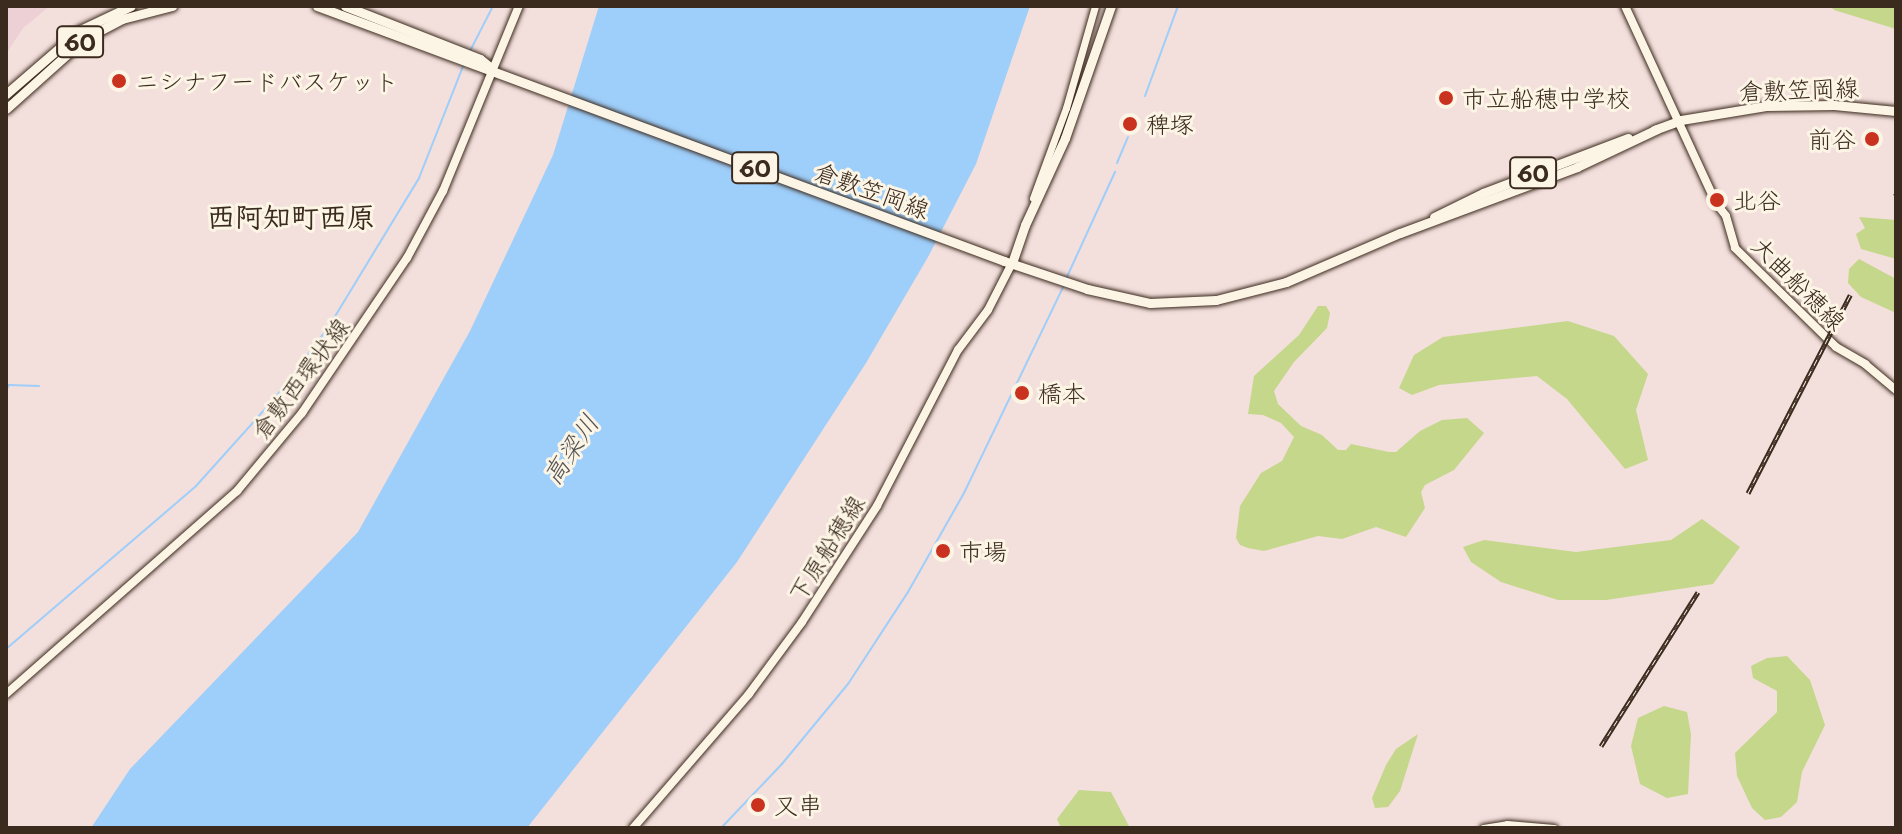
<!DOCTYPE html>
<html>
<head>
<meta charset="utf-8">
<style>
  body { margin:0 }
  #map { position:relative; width:1902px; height:834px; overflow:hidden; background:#f3dfdc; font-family:"Playpen Sans","Klee One",sans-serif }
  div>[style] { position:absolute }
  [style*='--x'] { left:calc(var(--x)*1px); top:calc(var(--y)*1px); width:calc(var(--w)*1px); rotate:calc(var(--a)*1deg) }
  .built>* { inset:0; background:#edcfd6 }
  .green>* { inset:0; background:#c5d78b }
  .water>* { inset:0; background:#9ecefa }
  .stream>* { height:2px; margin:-1px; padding:0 1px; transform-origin:1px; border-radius:1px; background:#9ecefa }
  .roads { filter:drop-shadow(0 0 2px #3b2a1e) drop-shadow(0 0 2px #3b2a1e) }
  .tertiary>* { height:7px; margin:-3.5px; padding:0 3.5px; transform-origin:3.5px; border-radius:3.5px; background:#fcf5e5 }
  .secondary>* { height:8px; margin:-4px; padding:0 4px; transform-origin:4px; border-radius:4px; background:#fcf5e5 }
  .primary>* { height:9px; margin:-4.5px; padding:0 4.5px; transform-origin:4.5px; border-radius:4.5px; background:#fcf5e5 }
  .rail>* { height:5px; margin-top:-2.5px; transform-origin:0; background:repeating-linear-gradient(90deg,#fcf5e5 0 6px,#3b2a1e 0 12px); box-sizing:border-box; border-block:2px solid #3b2a1e }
  .dots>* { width:22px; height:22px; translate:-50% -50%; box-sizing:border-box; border:4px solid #fcf5e5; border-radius:50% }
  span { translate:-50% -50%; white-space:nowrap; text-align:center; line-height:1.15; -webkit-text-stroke:6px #fcf5e5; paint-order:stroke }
  .shield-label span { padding:2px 6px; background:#fcf5e5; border:2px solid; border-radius:6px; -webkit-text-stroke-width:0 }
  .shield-label { font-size:22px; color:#3b2a1e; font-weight:700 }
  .poi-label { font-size:24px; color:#3b2a1e }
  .left { translate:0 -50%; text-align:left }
  .right { translate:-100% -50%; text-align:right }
  .street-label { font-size:24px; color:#3b2a1e }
  .water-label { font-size:26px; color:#545355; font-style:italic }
  .quarter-label { font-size:28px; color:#3b2a1e; font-weight:700 }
  .frame { position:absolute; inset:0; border:8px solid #3b2a1e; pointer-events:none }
</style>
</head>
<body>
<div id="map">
  <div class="built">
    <div style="clip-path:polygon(6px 6px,50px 6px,23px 28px,8px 51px)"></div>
  </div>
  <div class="green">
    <div style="clip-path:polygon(1830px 6px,1896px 6px,1896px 29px,1834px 10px)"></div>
    <div style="clip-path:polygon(1859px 217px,1896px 220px,1896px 259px,1861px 249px,1856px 234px,1865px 228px)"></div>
    <div style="clip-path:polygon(1859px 259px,1896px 279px,1896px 313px,1861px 297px,1848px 283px,1849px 269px)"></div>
    <div style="clip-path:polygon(1318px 306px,1326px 306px,1330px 313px,1327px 328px,1294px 362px,1274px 391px,1278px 404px,1301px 426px,1322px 435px,1338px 450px,1346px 450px,1351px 444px,1389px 452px,1396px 452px,1420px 431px,1442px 420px,1467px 418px,1484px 433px,1454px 470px,1425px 485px,1421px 492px,1425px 508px,1406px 537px,1376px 527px,1342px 539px,1318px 536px,1264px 551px,1248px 548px,1240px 545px,1236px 538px,1240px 506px,1261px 473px,1282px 461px,1294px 437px,1281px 423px,1263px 415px,1248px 414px,1254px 376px,1299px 335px)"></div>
    <div style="clip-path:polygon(1568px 321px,1614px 336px,1648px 374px,1636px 410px,1648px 460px,1625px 469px,1567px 399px,1537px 376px,1439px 385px,1412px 395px,1399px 388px,1414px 355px,1443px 337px)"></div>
    <div style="clip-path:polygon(1702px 519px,1740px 547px,1713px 584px,1606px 600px,1558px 600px,1501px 582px,1471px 562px,1463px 547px,1484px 540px,1576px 552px,1671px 540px)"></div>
    <div style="clip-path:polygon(1787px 656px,1810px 680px,1825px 725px,1802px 772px,1797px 802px,1781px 817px,1765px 820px,1752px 808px,1737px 776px,1735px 753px,1777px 712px,1777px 691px,1753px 678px,1751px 666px,1767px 658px)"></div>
    <div style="clip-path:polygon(1664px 706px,1687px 712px,1691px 734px,1688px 794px,1667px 798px,1640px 784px,1631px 746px,1638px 718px)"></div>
    <div style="clip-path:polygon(1418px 734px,1400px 791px,1388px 807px,1375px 808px,1372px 798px,1386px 765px,1396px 749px)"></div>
    <div style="clip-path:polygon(1079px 790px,1111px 792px,1130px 828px,1061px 828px,1057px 819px)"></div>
  </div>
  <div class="water">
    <div style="clip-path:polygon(599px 6px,1030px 6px,976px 164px,928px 257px,866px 363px,737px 562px,527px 828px,91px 828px,130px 769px,358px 532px,470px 331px,553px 155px)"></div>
  </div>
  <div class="stream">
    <div style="--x:470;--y:51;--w:51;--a:-62.9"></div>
    <div style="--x:1145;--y:96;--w:96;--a:-69.9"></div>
    <div style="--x:1117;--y:163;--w:28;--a:-67"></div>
    <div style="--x:1066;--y:279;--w:118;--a:-65.4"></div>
    <div style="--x:334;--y:318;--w:164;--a:-58.7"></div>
    <div style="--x:419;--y:178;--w:123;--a:-68.5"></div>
    <div style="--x:6;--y:390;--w:6;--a:-59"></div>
    <div style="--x:9;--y:385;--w:30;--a:2"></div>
    <div style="--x:6;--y:649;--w:250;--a:-40.6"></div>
    <div style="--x:196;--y:486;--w:118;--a:-48.1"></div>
    <div style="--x:275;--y:398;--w:83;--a:-52.9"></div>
    <div style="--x:721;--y:828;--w:88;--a:-46.4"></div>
    <div style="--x:782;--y:764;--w:104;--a:-50.5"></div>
    <div style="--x:848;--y:684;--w:110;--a:-56.9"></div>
    <div style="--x:908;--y:592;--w:114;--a:-60.5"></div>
    <div style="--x:964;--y:493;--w:231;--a:-64.3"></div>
  </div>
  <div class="roads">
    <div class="tertiary">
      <div style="--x:1033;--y:198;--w:96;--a:-69.9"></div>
      <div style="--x:1066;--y:108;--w:106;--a:-74.1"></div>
      <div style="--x:1483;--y:828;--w:24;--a:-9"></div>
      <div style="--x:1507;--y:824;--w:47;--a:4.9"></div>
    </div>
    <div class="secondary">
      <div style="--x:1625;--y:6;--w:217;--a:65.2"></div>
      <div style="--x:1716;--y:203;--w:16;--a:52"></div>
      <div style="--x:1726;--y:216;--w:33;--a:74"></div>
      <div style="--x:1735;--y:248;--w:141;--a:44.4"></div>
      <div style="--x:1836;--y:347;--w:34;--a:30"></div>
      <div style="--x:1865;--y:364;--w:40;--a:40"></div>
      <div style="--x:6;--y:694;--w:308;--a:-41.3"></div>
      <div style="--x:237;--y:491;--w:102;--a:-50.2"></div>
      <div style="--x:302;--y:413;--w:187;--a:-55.9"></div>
      <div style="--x:407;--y:258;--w:76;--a:-61.8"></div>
      <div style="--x:443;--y:191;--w:200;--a:-67.7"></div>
      <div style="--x:633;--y:828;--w:177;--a:-49.1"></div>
      <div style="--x:749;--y:694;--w:89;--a:-53.6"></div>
      <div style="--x:802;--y:622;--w:138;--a:-57.1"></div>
      <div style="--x:877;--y:506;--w:176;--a:-62.6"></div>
      <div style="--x:958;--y:350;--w:50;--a:-53.1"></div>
      <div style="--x:988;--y:310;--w:53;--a:-62.9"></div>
    </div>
    <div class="primary">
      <div style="--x:317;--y:6;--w:733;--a:20.36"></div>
      <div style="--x:1004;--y:261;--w:88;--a:18.6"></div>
      <div style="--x:1087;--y:289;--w:65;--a:12.5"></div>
      <div style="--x:1150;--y:303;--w:66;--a:-2.6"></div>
      <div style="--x:1216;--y:300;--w:72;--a:-14.4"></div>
      <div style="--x:1286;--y:282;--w:124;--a:-23.3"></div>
      <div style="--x:1400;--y:233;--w:189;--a:-20.4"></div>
      <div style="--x:1577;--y:167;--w:89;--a:-25.4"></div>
      <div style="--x:345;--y:6;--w:145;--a:21.4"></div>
      <div style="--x:480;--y:59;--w:14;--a:39"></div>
      <div style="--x:6;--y:94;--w:98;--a:-40.9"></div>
      <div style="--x:80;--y:30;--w:56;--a:-25.2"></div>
      <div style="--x:6;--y:109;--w:105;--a:-41.9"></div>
      <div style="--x:84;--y:39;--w:43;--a:-27.8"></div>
      <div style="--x:122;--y:19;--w:52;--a:-14.6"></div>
      <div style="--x:1654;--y:130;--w:29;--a:-20"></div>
      <div style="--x:1681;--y:120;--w:86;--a:-9.4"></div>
      <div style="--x:1766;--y:106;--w:68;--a:-0.8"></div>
      <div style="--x:1834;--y:105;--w:62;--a:5.5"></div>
      <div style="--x:1434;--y:217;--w:55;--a:-26.1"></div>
      <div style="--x:1483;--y:193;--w:155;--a:-20.8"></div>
      <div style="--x:1012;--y:263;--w:40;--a:-71.1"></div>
      <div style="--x:1025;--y:225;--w:96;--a:-65.3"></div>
      <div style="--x:1065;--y:138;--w:140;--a:-70.8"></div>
    </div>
  </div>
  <div class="rail">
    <div style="--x:1895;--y:196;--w:1;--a:-45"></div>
    <div style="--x:1748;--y:493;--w:223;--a:-62.7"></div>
    <div style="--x:1601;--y:746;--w:182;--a:-57.8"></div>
  </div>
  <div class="dots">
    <div style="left:119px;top:81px;background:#c8321e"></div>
    <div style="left:1446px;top:98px;background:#c8321e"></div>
    <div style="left:1130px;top:124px;background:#c8321e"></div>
    <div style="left:1872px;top:139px;background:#c8321e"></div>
    <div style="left:1717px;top:200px;background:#c8321e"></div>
    <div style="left:1022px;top:393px;background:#c8321e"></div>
    <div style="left:943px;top:551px;background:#c8321e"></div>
    <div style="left:758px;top:805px;background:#c8321e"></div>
  </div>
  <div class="shield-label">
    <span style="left:80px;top:42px">60</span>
    <span style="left:755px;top:168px">60</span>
    <span style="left:1533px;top:173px">60</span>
  </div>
  <div class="poi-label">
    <span class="left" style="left:135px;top:81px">ニシナフードバスケット</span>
    <span class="left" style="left:1462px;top:98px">市立船穂中学校</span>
    <span class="left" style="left:1146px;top:124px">稗塚</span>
    <span class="right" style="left:1856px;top:139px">前谷</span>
    <span class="left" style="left:1733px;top:200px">北谷</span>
    <span class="left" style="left:1038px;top:393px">橋本</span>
    <span class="left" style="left:959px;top:551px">市場</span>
    <span class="left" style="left:774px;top:805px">又串</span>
  </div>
  <div class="street-label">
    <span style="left:1799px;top:89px;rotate:-2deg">倉敷笠岡線</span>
    <span style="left:872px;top:190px;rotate:20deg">倉敷笠岡線</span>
    <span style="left:1799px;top:283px;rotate:45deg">大曲船穂線</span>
    <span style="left:300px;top:378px;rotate:-53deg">倉敷西環状線</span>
    <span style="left:826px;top:548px;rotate:-58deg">下原船穂線</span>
  </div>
  <div class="water-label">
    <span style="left:570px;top:449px;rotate:-56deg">高梁川</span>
  </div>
  <div class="quarter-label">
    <span style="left:291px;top:216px">西阿知町西原</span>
  </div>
  <div class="frame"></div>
</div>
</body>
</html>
